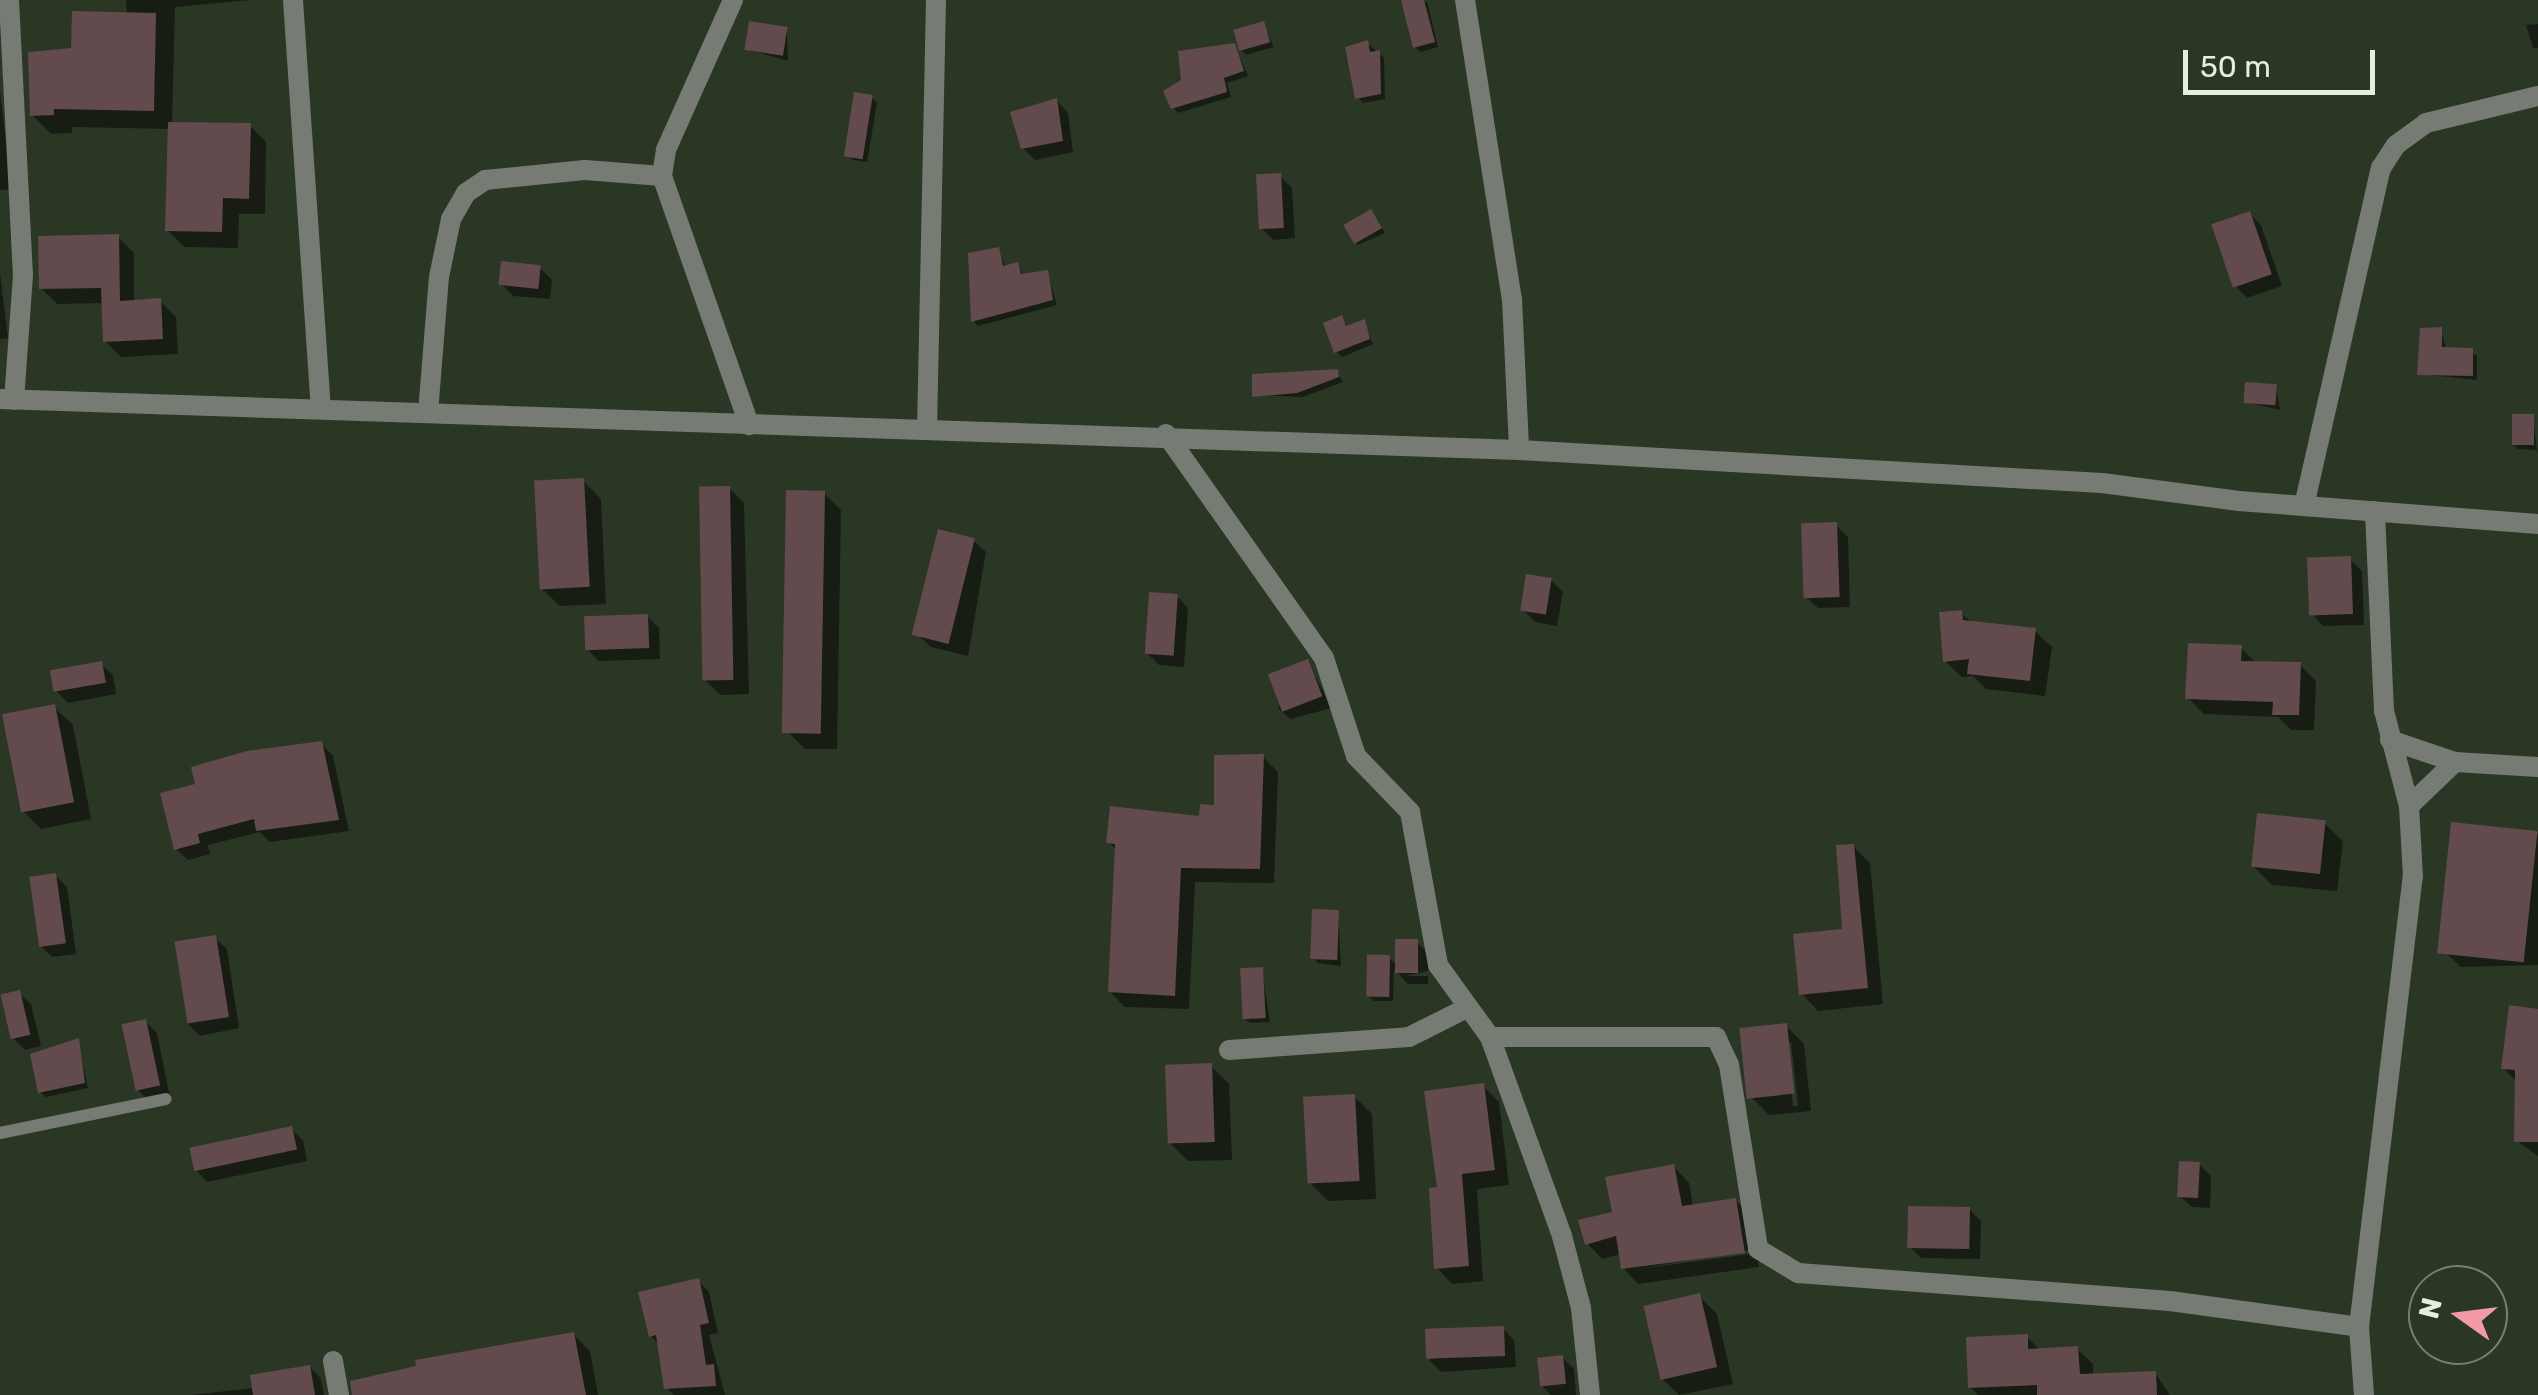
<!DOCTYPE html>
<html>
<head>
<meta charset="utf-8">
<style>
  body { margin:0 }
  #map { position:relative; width:2538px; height:1395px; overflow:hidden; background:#2b3725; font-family:Rubik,sans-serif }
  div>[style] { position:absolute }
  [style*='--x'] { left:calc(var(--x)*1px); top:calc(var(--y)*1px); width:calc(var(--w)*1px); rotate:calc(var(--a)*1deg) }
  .shadow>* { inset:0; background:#0007 }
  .building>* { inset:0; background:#624a4d; transform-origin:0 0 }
  .service>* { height:12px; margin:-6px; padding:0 6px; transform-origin:6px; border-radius:6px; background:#767c73 }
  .minor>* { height:20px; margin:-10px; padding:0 10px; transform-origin:10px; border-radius:10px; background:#767c73 }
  span { translate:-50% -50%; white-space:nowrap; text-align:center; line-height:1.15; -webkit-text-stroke:8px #2b3725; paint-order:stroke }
  .north { position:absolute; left:2408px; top:1265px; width:100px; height:100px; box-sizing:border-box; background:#2b3725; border:2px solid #768071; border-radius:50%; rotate:284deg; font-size:28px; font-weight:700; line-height:40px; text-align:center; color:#e6ede2 }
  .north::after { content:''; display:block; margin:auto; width:35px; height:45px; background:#f39aa8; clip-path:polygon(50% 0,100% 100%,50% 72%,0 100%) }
  .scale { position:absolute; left:2183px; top:50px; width:192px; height:45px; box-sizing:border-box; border:5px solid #e6ede2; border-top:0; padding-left:12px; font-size:30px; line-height:35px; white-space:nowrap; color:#e6ede2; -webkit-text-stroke:8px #2b3725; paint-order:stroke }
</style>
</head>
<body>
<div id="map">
  <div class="shadow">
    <div style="clip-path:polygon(126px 0,251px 0,175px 7px,172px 124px,250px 126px,266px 142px,265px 214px,239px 214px,238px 248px,184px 247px,167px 230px,171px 129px,72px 127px,72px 133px,51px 134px,32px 115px,73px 51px,127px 15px)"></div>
    <div style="clip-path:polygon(1409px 0,1427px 2px,1438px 47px,1420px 52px,1415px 47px)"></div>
    <div style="clip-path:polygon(1263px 24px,1274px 47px,1246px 55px,1241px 50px)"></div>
    <div style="clip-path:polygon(2538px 24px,2538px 48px,2533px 48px,2526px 25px)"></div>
    <div style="clip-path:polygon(787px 30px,788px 61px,747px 49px)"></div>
    <div style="clip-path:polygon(1367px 43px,1384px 58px,1385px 99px,1363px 103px,1358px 97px)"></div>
    <div style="clip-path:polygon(1235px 46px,1248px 76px,1227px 83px,1231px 97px,1178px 113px,1173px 107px)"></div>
    <div style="clip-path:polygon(0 90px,11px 189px,0 190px)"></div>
    <div style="clip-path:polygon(872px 98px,877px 103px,867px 162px,853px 160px,848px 155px)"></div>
    <div style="clip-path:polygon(1057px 101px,1068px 113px,1073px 152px,1035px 160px,1023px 148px)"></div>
    <div style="clip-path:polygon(1280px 176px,1292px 188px,1295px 238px,1273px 240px,1261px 228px)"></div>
    <div style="clip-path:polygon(2250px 214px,2261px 225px,2282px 286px,2247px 298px,2236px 286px)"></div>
    <div style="clip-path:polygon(1376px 217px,1385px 233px,1358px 245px,1353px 240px)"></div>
    <div style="clip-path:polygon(118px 237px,134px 253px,134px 302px,160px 301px,176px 317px,178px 354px,121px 357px,105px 341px,104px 303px,57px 304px,41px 288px)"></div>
    <div style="clip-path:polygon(998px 250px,1006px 268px,1017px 264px,1024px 276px,1047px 272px,1057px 305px,978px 326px,973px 321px)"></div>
    <div style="clip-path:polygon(540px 268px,552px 280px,550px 299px,513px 296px,502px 284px)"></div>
    <div style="clip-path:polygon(0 273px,8px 338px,0 339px)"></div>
    <div style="clip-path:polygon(1342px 318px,1348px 328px,1364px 322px,1373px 344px,1342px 357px,1337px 352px)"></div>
    <div style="clip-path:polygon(2441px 330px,2446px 349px,2477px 355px,2477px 380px,2420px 374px)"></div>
    <div style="clip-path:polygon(1337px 372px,1343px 382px,1303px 397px,1255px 395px)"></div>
    <div style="clip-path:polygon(2276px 387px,2280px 410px,2246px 402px)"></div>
    <div style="clip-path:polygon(2533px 417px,2537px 450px,2518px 449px,2513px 444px)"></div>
    <div style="clip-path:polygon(583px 481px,601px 499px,606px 604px,560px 606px,541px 588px)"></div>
    <div style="clip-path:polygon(729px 488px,744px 503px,749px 694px,720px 695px,704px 679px)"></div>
    <div style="clip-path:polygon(824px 493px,841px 510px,837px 749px,805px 749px,788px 732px)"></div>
    <div style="clip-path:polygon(1836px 525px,1848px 537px,1850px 607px,1818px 608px,1806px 597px)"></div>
    <div style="clip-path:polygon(974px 541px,986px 552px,968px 656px,931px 647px,919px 636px)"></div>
    <div style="clip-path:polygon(2350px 559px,2362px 571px,2364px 625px,2323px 626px,2312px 614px)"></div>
    <div style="clip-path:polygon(1551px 580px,1563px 592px,1557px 626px,1535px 622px,1523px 610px)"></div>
    <div style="clip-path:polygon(1177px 596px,1188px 608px,1184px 667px,1159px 665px,1147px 653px)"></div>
    <div style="clip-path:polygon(1961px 613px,1972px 623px,2035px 631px,2052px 647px,2045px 696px,1986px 689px,1973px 676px,1962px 677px,1945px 661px)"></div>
    <div style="clip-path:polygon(647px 616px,659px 628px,660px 659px,599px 661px,587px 649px)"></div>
    <div style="clip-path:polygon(2241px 648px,2257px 664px,2300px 665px,2316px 681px,2314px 730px,2291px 730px,2278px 717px,2204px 714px,2188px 698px)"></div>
    <div style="clip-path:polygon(1307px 661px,1332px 708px,1290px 719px,1278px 708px)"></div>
    <div style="clip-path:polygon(101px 664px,113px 675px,116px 694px,68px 703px,56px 691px)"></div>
    <div style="clip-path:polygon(54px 707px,73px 725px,91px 819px,41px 829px,23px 811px)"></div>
    <div style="clip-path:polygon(322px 744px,333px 756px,349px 831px,270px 842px,260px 832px,208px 845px,210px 854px,188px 860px,176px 849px)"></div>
    <div style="clip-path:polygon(1263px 757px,1278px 772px,1274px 883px,1195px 882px,1189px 1009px,1125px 1007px,1110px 992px,1117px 851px,1109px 842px,1201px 819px)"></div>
    <div style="clip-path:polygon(2324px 823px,2343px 841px,2337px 891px,2272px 885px,2254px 867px)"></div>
    <div style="clip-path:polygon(2453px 825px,2538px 834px,2538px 965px,2461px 967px,2446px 953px)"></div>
    <div style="clip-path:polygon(1853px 846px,1870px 863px,1883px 1004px,1818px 1011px,1802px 994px,1845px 931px)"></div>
    <div style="clip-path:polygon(55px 875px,67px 887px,76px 954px,52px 957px,41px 946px)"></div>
    <div style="clip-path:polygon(1338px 912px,1341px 966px,1318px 963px,1313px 958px)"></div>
    <div style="clip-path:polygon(215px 938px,227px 949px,239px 1028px,200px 1036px,188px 1024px)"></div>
    <div style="clip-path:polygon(1417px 942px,1429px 954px,1428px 971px,1405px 976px,1428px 976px,1428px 984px,1408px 984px,1394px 969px,1393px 1001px,1374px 1001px,1369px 996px,1389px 958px,1397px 965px)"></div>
    <div style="clip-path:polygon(1262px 970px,1270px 1022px,1250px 1023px,1244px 1018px)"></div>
    <div style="clip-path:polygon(19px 993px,31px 1004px,41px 1046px,25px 1050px,13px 1038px)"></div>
    <div style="clip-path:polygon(2538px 1011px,2538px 1156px,2517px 1141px,2517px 1082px,2503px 1068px)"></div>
    <div style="clip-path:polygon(145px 1021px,157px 1033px,170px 1098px,150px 1102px,138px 1090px)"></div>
    <div style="clip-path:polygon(evenodd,1786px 1026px,1804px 1044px,1811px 1111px,1769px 1115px,1751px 1097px,1786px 1026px,1786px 1042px,1791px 1042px,1798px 1106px,1793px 1106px,1786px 1042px)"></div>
    <div style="clip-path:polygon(78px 1041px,88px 1088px,46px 1097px,40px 1092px)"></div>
    <div style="clip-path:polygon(1211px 1066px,1229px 1084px,1232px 1160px,1188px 1161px,1170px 1143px)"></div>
    <div style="clip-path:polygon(1483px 1086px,1499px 1102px,1509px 1185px,1477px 1189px,1483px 1281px,1452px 1284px,1437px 1268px,1440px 1189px)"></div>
    <div style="clip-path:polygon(1354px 1096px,1372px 1114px,1376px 1199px,1328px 1201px,1310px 1183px)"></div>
    <div style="clip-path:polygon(291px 1129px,303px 1140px,307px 1161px,207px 1182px,196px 1170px)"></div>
    <div style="clip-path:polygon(2199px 1164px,2211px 1176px,2210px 1208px,2192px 1207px,2180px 1196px)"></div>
    <div style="clip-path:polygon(1674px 1167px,1689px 1183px,1693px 1206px,1735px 1200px,1751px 1216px,1756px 1249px,1632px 1270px,1757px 1253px,1759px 1267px,1638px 1284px,1623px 1268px,1621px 1254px,1602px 1259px,1587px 1243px)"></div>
    <div style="clip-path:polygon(1969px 1209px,1981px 1221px,1980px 1259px,1921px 1258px,1910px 1247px)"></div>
    <div style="clip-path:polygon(698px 1281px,709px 1292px,718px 1333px,709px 1335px,725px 1395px,674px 1395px,667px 1388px,660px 1345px,651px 1336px)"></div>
    <div style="clip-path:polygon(1699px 1296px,1717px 1314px,1733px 1384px,1679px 1395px,1662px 1379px)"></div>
    <div style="clip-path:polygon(1503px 1329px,1514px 1340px,1516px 1367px,1441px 1372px,1429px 1360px)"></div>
    <div style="clip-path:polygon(574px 1335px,590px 1351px,598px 1395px,367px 1395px)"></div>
    <div style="clip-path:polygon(2027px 1337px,2041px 1351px,2077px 1349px,2093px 1364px,2093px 1376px,2155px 1373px,2170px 1395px,1978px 1395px,1970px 1387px)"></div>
    <div style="clip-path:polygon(1562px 1357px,1574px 1369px,1576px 1395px,1551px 1395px,1542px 1386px)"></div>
    <div style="clip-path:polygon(310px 1367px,321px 1379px,324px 1395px,191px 1395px,254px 1388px)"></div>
  </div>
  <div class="building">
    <div style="clip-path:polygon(1401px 0,1424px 0,1435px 42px,1413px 48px)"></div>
    <div style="clip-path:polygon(72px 11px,156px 13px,154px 111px,54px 109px,54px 115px,30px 116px,28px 52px,71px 48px)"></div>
    <div style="left:749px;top:21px;width:39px;height:29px;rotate:9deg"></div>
    <div style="left:1264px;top:21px;width:22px;height:32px;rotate:74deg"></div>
    <div style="clip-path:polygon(1368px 40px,1370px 52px,1380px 50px,1381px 94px,1355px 99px,1345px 47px)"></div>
    <div style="clip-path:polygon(1235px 43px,1244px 71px,1224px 78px,1227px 92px,1171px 109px,1163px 91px,1181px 80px,1178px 51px)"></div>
    <div style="left:854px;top:92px;width:19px;height:65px;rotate:9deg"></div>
    <div style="clip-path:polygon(1057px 98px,1063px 141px,1021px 149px,1010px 112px)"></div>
    <div style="clip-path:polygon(168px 122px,251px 123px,249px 199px,223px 198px,222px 232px,165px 231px)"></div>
    <div style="left:1281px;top:173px;width:55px;height:25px;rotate:87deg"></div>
    <div style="left:1371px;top:209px;width:22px;height:32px;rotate:60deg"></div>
    <div style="left:2250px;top:211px;width:67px;height:41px;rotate:71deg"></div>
    <div style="clip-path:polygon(119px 234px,120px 301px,161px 298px,163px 339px,103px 342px,101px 288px,39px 289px,38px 236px)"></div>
    <div style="clip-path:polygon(999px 247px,1003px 266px,1018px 262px,1021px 274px,1048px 270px,1053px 300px,971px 322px,968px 253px)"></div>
    <div style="left:501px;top:261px;width:40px;height:24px;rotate:6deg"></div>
    <div style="clip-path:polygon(1342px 315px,1346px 326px,1365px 319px,1370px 339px,1334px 353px,1323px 323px)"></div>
    <div style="clip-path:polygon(2442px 327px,2442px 347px,2473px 348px,2473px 376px,2417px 375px,2420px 328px)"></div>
    <div style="clip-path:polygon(1338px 369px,1339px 377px,1297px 393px,1252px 397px,1252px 374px)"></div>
    <div style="left:2245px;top:382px;width:32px;height:21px;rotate:4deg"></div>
    <div style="left:2512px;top:414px;width:22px;height:31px"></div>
    <div style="left:584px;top:478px;width:109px;height:50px;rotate:87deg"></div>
    <div style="left:730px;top:486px;width:194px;height:31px;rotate:89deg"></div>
    <div style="left:786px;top:490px;width:39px;height:243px;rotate:1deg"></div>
    <div style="left:1837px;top:522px;width:75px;height:36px;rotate:88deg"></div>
    <div style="left:938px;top:529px;width:38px;height:109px;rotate:14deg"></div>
    <div style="left:2351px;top:556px;width:58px;height:44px;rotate:88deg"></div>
    <div style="left:1526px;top:574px;width:26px;height:37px;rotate:9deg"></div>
    <div style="left:1149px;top:592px;width:29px;height:62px;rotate:4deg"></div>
    <div style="clip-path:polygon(1962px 610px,1963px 620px,2036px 628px,2030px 681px,1967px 674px,1969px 659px,1943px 662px,1939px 612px)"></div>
    <div style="left:648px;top:614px;width:34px;height:64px;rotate:88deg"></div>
    <div style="clip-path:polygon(2188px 643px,2242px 645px,2241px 661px,2301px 662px,2299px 715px,2272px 715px,2273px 702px,2185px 699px)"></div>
    <div style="left:1308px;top:659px;width:40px;height:43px;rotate:69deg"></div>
    <div style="left:102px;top:661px;width:22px;height:53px;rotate:80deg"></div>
    <div style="left:55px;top:704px;width:100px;height:54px;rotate:79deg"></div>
    <div style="clip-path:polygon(322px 741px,339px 820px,256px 831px,254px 819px,198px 834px,200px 843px,174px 850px,160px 793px,195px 784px,191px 767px,247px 751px)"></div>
    <div style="clip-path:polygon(1264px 754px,1260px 869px,1181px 868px,1175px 996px,1108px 992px,1115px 844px,1106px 843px,1110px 806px,1199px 816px,1200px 804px,1214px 805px,1214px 755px)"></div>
    <div style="left:2257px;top:813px;width:69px;height:54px;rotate:6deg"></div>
    <div style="left:2451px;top:822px;width:87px;height:132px;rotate:6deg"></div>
    <div style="clip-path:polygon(1854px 844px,1868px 988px,1799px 995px,1793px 934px,1842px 929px,1836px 845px)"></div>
    <div style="left:56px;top:873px;width:71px;height:27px;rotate:82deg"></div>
    <div style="left:1312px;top:909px;width:27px;height:50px;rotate:2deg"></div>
    <div style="left:216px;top:935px;width:83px;height:42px;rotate:81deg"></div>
    <div style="left:1395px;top:939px;width:23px;height:34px"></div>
    <div style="left:1390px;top:955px;width:42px;height:23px;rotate:91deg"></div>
    <div style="left:1263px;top:967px;width:51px;height:23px;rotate:87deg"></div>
    <div style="left:20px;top:990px;width:46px;height:20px;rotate:77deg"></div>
    <div style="clip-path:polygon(2509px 1005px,2538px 1009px,2538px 1142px,2514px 1142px,2515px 1070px,2501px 1069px)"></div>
    <div style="left:146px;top:1019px;width:68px;height:25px;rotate:78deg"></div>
    <div style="left:1787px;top:1023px;width:71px;height:48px;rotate:84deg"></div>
    <div style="clip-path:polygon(79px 1038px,85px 1083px,38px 1093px,30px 1054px)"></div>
    <div style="left:1212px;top:1063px;width:79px;height:47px;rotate:88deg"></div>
    <div style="clip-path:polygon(1484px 1083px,1495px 1170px,1462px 1174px,1469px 1266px,1434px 1269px,1429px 1188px,1437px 1187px,1424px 1091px)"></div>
    <div style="left:1355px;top:1094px;width:87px;height:52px;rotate:87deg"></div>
    <div style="left:292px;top:1126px;width:24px;height:105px;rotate:78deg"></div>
    <div style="left:2179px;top:1161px;width:21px;height:36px;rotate:3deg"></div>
    <div style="clip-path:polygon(1674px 1164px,1682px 1206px,1736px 1198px,1745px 1253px,1621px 1269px,1616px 1236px,1585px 1245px,1578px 1220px,1612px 1212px,1605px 1177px)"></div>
    <div style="left:1908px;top:1206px;width:62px;height:42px;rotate:1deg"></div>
    <div style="clip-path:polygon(699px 1278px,709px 1323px,700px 1325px,706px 1365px,714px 1364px,716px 1386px,664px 1389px,656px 1335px,649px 1337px,638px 1292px)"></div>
    <div style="left:1700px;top:1293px;width:76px;height:58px;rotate:77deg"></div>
    <div style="left:1504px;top:1326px;width:30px;height:79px;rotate:88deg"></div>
    <div style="clip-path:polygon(574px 1332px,586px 1395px,352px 1395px,350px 1381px,416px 1366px,415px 1360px)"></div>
    <div style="clip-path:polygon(2028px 1334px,2028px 1349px,2078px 1346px,2080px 1374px,2156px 1371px,2157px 1395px,2037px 1395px,2037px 1385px,1968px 1388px,1966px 1337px)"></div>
    <div style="left:1563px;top:1355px;width:29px;height:26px;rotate:84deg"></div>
    <div style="clip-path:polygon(310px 1365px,315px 1395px,253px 1395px,250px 1375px)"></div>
  </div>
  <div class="service">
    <div style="--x:0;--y:1133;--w:169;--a:-11.6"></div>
  </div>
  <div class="minor">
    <div style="--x:9;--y:0;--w:275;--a:87.1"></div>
    <div style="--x:23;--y:275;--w:125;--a:94.1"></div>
    <div style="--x:293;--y:0;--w:410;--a:86.1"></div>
    <div style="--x:733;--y:0;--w:164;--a:114.1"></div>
    <div style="--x:666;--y:150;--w:26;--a:99"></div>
    <div style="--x:662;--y:176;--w:264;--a:70.7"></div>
    <div style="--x:1465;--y:0;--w:303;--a:81.1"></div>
    <div style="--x:1512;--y:299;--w:151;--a:87.3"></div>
    <div style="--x:0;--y:399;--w:1520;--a:1.92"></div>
    <div style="--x:1519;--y:450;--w:584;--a:3.24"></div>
    <div style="--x:2102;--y:483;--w:138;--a:7.5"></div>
    <div style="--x:2239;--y:501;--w:300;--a:4.4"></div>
    <div style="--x:428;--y:413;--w:136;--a:-85.4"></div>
    <div style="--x:439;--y:277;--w:59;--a:-78.3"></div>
    <div style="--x:451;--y:219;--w:30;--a:-60"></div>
    <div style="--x:466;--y:193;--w:23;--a:-34"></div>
    <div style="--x:485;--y:180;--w:100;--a:-5.7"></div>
    <div style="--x:585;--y:170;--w:77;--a:4.5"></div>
    <div style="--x:927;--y:430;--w:430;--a:-88.8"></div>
    <div style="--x:1166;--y:434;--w:274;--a:54.8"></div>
    <div style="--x:1324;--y:658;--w:103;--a:71.9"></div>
    <div style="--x:1356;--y:756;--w:78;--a:46"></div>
    <div style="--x:1410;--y:812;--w:156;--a:79.6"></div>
    <div style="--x:1438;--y:965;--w:89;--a:54.2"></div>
    <div style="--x:1490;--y:1037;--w:212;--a:70.1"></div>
    <div style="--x:1562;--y:1236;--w:74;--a:75.2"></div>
    <div style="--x:1581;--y:1308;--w:87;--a:84.1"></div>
    <div style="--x:2304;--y:506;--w:347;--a:-77.2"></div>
    <div style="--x:2381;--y:168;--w:27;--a:-57"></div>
    <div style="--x:2396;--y:145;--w:37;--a:-36"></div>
    <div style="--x:2426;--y:123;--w:115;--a:-13.6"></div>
    <div style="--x:2390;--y:740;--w:69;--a:18.7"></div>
    <div style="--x:2455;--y:762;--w:83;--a:3.4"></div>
    <div style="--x:2409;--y:806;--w:64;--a:-43.7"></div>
    <div style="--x:1490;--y:1037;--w:226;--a:0"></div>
    <div style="--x:1716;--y:1037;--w:31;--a:65"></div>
    <div style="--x:1729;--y:1065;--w:186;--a:81"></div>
    <div style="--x:1758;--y:1249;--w:47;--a:31"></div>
    <div style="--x:1798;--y:1273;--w:373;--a:4.3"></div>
    <div style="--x:2170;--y:1301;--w:191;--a:7.8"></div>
    <div style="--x:2359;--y:1327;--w:453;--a:-83.2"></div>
    <div style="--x:2413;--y:877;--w:71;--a:-93.2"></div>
    <div style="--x:2409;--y:806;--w:98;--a:-104.7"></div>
    <div style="--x:2384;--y:711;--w:200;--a:-92.6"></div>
    <div style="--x:1229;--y:1050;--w:180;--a:-4.1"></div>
    <div style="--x:1409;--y:1037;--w:65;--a:-26.6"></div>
    <div style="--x:2359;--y:1327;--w:68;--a:85.8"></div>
    <div style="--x:333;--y:1361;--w:35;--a:80"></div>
  </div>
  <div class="north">N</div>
  <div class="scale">50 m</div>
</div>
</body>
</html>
